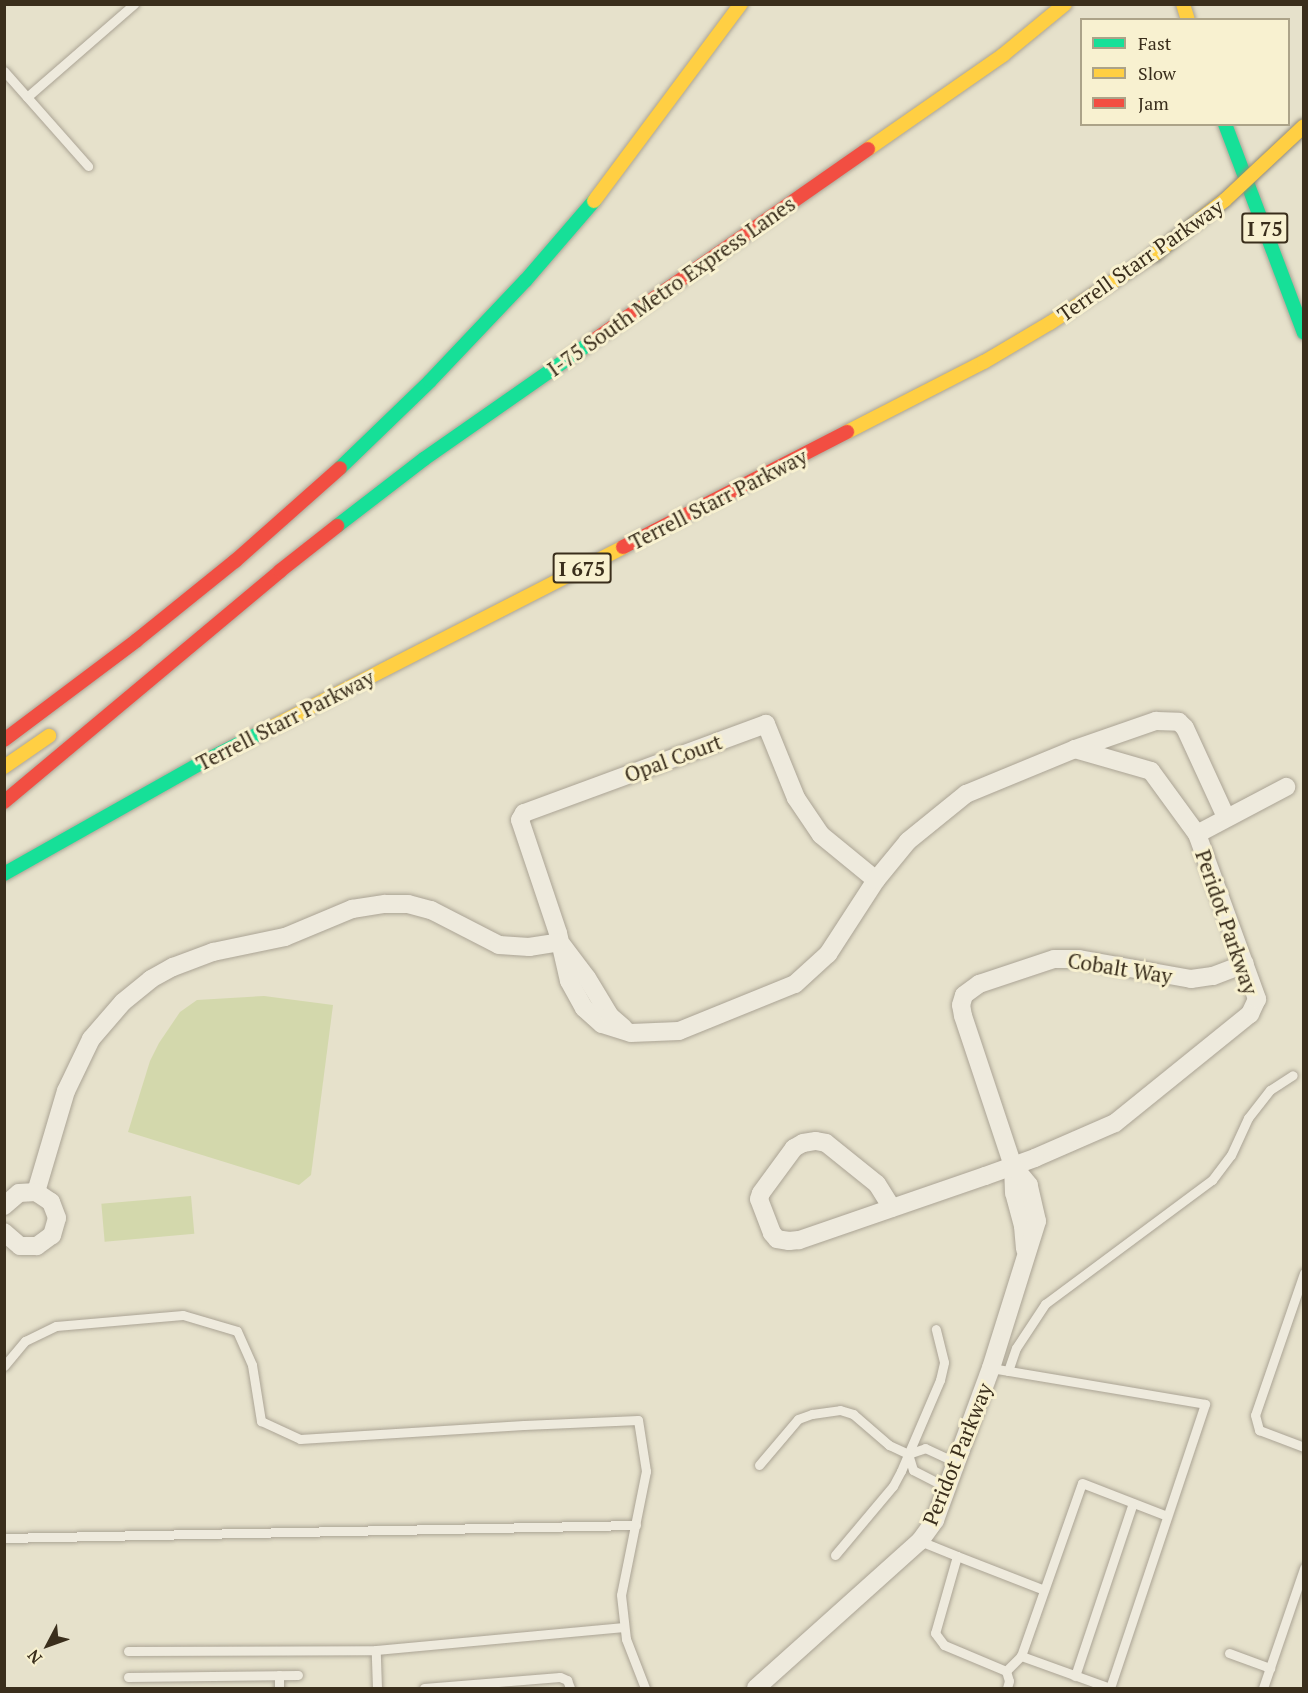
<!DOCTYPE html>
<html>
<head>
<meta charset="utf-8">
<style>
  body { margin:0 }
  #map { position:relative; width:1308px; height:1693px; overflow:hidden; background:#e6e1cb; font-family:"PT Serif",serif }
  div>[style] { position:absolute }
  [style*='--x'] { left:calc(var(--x)*1px); top:calc(var(--y)*1px); width:calc(var(--w)*1px); rotate:calc(var(--a)*1deg) }
  .green>* { inset:0; background:#d3d8ac; transform-origin:0 0 }
  .roads { filter:drop-shadow(0 0 2px #aba495) drop-shadow(0 0 2px #aba495) }
  .lane>* { height:9px; margin:-4.5px; padding:0 4.5px; transform-origin:4.5px; border-radius:4.5px; background:#eeeadd }
  .street>* { height:18px; margin:-9px; padding:0 9px; transform-origin:9px; border-radius:9px; background:#eeeadd }
  .fast>* { height:14px; margin:-7px; padding:0 7px; transform-origin:7px; border-radius:7px; background:#16e098 }
  .slow>* { height:14px; margin:-7px; padding:0 7px; transform-origin:7px; border-radius:7px; background:#ffcf43 }
  .jam>* { height:14px; margin:-7px; padding:0 7px; transform-origin:7px; border-radius:7px; background:#f24e42 }
  .bridges { filter:drop-shadow(0 0 2px #908a7b) drop-shadow(0 0 2px #908a7b) }
  .slow-bridge>* { height:14px; margin:-7px; padding:0 7px; transform-origin:7px; border-radius:7px; background:#ffcf43 }
  span { translate:-50% -50%; white-space:nowrap; text-align:center; line-height:1.15; -webkit-text-stroke:6px #f8f1d0; paint-order:stroke }
  .shield-label span { padding:2px 4px; background:#f8f1d0; border:2px solid; border-radius:4px; -webkit-text-stroke-width:0 }
  .shield-label { font-size:20px; color:#3a2e1c; font-weight:700 }
  .street-label { font-size:21px; color:#3a2e1c }
  .frame { position:absolute; inset:0; border:6px solid #3a2e1c; pointer-events:none }
  .legend { position:absolute; left:1080px; top:18px; width:210px; height:108px; box-sizing:border-box; background:#f8f1d0; border:2px solid #aca388; margin:0; padding:8px 10px; list-style:none; font-size:18px; color:#3a2e1c }
  .legend li { display:flex; align-items:center; gap:12px; height:30px }
  .legend b { width:30px; border:2px solid #aca388 }
  .north { position:absolute; left:18px; top:1615px; width:60px; height:60px; -webkit-text-stroke:4px #f8f1d0; paint-order:stroke; rotate:229deg; font-size:16px; font-weight:700; line-height:24px; text-align:center; color:#3a2e1c }
  .north::after { content:''; display:block; margin:auto; width:21px; height:27px; background:#3a2e1c; clip-path:polygon(50% 0,100% 100%,50% 72%,0 100%) }
</style>
</head>
<body>
<div id="map">
  <div class="green">
    <div style="clip-path:polygon(264px 996px,333px 1005px,311px 1175px,299px 1185px,128px 1132px,150px 1061px,159px 1043px,180px 1012px,197px 1000px)"></div>
    <div style="left:191px;top:1196px;width:38px;height:90px;rotate:85deg"></div>
  </div>
  <div class="roads">
    <div class="lane">
      <div style="--x:4;--y:71;--w:127;--a:48.5"></div>
      <div style="--x:27;--y:97;--w:142;--a:-41"></div>
      <div style="--x:1304;--y:1273;--w:150;--a:109"></div>
      <div style="--x:1255;--y:1415;--w:16;--a:75"></div>
      <div style="--x:1259;--y:1430;--w:48;--a:20.7"></div>
      <div style="--x:4;--y:1366;--w:33;--a:-50"></div>
      <div style="--x:25;--y:1341;--w:34;--a:-26"></div>
      <div style="--x:56;--y:1326;--w:127;--a:-5"></div>
      <div style="--x:183;--y:1315;--w:56;--a:16.5"></div>
      <div style="--x:237;--y:1331;--w:37;--a:66"></div>
      <div style="--x:252;--y:1365;--w:57;--a:80.9"></div>
      <div style="--x:261;--y:1421;--w:43;--a:24.8"></div>
      <div style="--x:300;--y:1439;--w:224;--a:-3.6"></div>
      <div style="--x:524;--y:1425;--w:114;--a:-2.5"></div>
      <div style="--x:638;--y:1420;--w:52;--a:81.1"></div>
      <div style="--x:646;--y:1471;--w:126;--a:101.4"></div>
      <div style="--x:621;--y:1595;--w:44;--a:83.5"></div>
      <div style="--x:626;--y:1639;--w:53;--a:68.8"></div>
      <div style="--x:991;--y:1368;--w:217;--a:9.5"></div>
      <div style="--x:1205;--y:1404;--w:299;--a:108.5"></div>
      <div style="--x:1110;--y:1688;--w:95;--a:-160.2"></div>
      <div style="--x:1021;--y:1656;--w:183;--a:-70.6"></div>
      <div style="--x:1082;--y:1483;--w:91;--a:21.2"></div>
      <div style="--x:1008;--y:1371;--w:24;--a:-71"></div>
      <div style="--x:1016;--y:1348;--w:53;--a:-56.6"></div>
      <div style="--x:1045;--y:1304;--w:208;--a:-36.6"></div>
      <div style="--x:1212;--y:1180;--w:31;--a:-53"></div>
      <div style="--x:1231;--y:1155;--w:41;--a:-65.3"></div>
      <div style="--x:1248;--y:1118;--w:36;--a:-52"></div>
      <div style="--x:1270;--y:1090;--w:27;--a:-33"></div>
      <div style="--x:759;--y:1465;--w:60;--a:-49.7"></div>
      <div style="--x:798;--y:1419;--w:15;--a:-20"></div>
      <div style="--x:812;--y:1414;--w:28;--a:-8"></div>
      <div style="--x:840;--y:1410;--w:14;--a:17"></div>
      <div style="--x:853;--y:1414;--w:48;--a:40.7"></div>
      <div style="--x:889;--y:1445;--w:21;--a:25"></div>
      <div style="--x:948;--y:1488;--w:39;--a:-153"></div>
      <div style="--x:913;--y:1470;--w:17;--a:-107"></div>
      <div style="--x:908;--y:1454;--w:18;--a:-19"></div>
      <div style="--x:925;--y:1448;--w:35;--a:25"></div>
      <div style="--x:4;--y:1538;--w:632;--a:-1.18"></div>
      <div style="--x:920;--y:1541;--w:40;--a:22"></div>
      <div style="--x:957;--y:1556;--w:80;--a:105.9"></div>
      <div style="--x:935;--y:1633;--w:15;--a:53"></div>
      <div style="--x:944;--y:1645;--w:67;--a:22.8"></div>
      <div style="--x:1006;--y:1671;--w:10;--a:73"></div>
      <div style="--x:1009;--y:1681;--w:7;--a:106"></div>
      <div style="--x:835;--y:1555;--w:90;--a:-50"></div>
      <div style="--x:893;--y:1486;--w:17;--a:-62"></div>
      <div style="--x:901;--y:1471;--w:99;--a:-66.8"></div>
      <div style="--x:940;--y:1380;--w:18;--a:-77"></div>
      <div style="--x:944;--y:1362;--w:34;--a:-104"></div>
      <div style="--x:957;--y:1556;--w:93;--a:21.3"></div>
      <div style="--x:128;--y:1651;--w:248;--a:-0.2"></div>
      <div style="--x:1229;--y:1653;--w:44;--a:20.1"></div>
      <div style="--x:1006;--y:1671;--w:21;--a:-45"></div>
      <div style="--x:279;--y:1675;--w:13;--a:90"></div>
      <div style="--x:1075;--y:1676;--w:182;--a:-71.5"></div>
      <div style="--x:128;--y:1677;--w:170;--a:-0.7"></div>
      <div style="--x:377;--y:1688;--w:38;--a:-92"></div>
      <div style="--x:376;--y:1650;--w:249;--a:-5.3"></div>
      <div style="--x:424;--y:1688;--w:136;--a:-4.6"></div>
      <div style="--x:560;--y:1677;--w:8;--a:23"></div>
      <div style="--x:567;--y:1680;--w:9;--a:69"></div>
      <div style="--x:1263;--y:1688;--w:127;--a:-71.1"></div>
    </div>
    <div class="street">
      <div style="--x:1075;--y:749;--w:86;--a:-19.1"></div>
      <div style="--x:1156;--y:721;--w:23;--a:2"></div>
      <div style="--x:1179;--y:722;--w:8;--a:45"></div>
      <div style="--x:1185;--y:728;--w:98;--a:65.3"></div>
      <div style="--x:1197;--y:834;--w:101;--a:-27.8"></div>
      <div style="--x:876;--y:880;--w:71;--a:-140.7"></div>
      <div style="--x:821;--y:835;--w:45;--a:-124"></div>
      <div style="--x:796;--y:798;--w:80;--a:-112.1"></div>
      <div style="--x:766;--y:724;--w:258;--a:159.8"></div>
      <div style="--x:524;--y:813;--w:8;--a:120"></div>
      <div style="--x:520;--y:820;--w:119;--a:71.4"></div>
      <div style="--x:558;--y:933;--w:49;--a:77.1"></div>
      <div style="--x:569;--y:981;--w:31;--a:61"></div>
      <div style="--x:584;--y:1008;--w:24;--a:42"></div>
      <div style="--x:602;--y:1024;--w:30;--a:17"></div>
      <div style="--x:631;--y:1033;--w:48;--a:-2.4"></div>
      <div style="--x:679;--y:1031;--w:125;--a:-22.1"></div>
      <div style="--x:795;--y:984;--w:45;--a:-42.3"></div>
      <div style="--x:828;--y:954;--w:88;--a:-57"></div>
      <div style="--x:876;--y:880;--w:50;--a:-50.6"></div>
      <div style="--x:908;--y:841;--w:75;--a:-39"></div>
      <div style="--x:966;--y:794;--w:118;--a:-22.4"></div>
      <div style="--x:1075;--y:749;--w:79;--a:16.1"></div>
      <div style="--x:1151;--y:771;--w:78;--a:53.9"></div>
      <div style="--x:1197;--y:834;--w:176;--a:70"></div>
      <div style="--x:1257;--y:999;--w:17;--a:115"></div>
      <div style="--x:1250;--y:1014;--w:174;--a:141.1"></div>
      <div style="--x:1115;--y:1123;--w:87;--a:156.4"></div>
      <div style="--x:1035;--y:1158;--w:53;--a:160.2"></div>
      <div style="--x:985;--y:1176;--w:197;--a:161"></div>
      <div style="--x:799;--y:1240;--w:10;--a:174"></div>
      <div style="--x:789;--y:1241;--w:12;--a:-171"></div>
      <div style="--x:777;--y:1239;--w:8;--a:-130"></div>
      <div style="--x:772;--y:1233;--w:36;--a:-111"></div>
      <div style="--x:759;--y:1199;--w:6;--a:-72"></div>
      <div style="--x:761;--y:1193;--w:56;--a:-53.7"></div>
      <div style="--x:794;--y:1148;--w:10;--a:-29"></div>
      <div style="--x:803;--y:1143;--w:13;--a:-9"></div>
      <div style="--x:816;--y:1141;--w:10;--a:11"></div>
      <div style="--x:826;--y:1143;--w:65;--a:38.8"></div>
      <div style="--x:877;--y:1184;--w:28;--a:58"></div>
      <div style="--x:562;--y:945;--w:41;--a:52.9"></div>
      <div style="--x:587;--y:978;--w:44;--a:58.8"></div>
      <div style="--x:610;--y:1016;--w:18;--a:41"></div>
      <div style="--x:36;--y:1192;--w:105;--a:-73.5"></div>
      <div style="--x:66;--y:1091;--w:58;--a:-64.3"></div>
      <div style="--x:91;--y:1039;--w:49;--a:-49.1"></div>
      <div style="--x:123;--y:1002;--w:36;--a:-39"></div>
      <div style="--x:151;--y:979;--w:25;--a:-29"></div>
      <div style="--x:173;--y:967;--w:43;--a:-20.6"></div>
      <div style="--x:213;--y:952;--w:74;--a:-11.8"></div>
      <div style="--x:285;--y:937;--w:73;--a:-22.7"></div>
      <div style="--x:352;--y:909;--w:33;--a:-9"></div>
      <div style="--x:385;--y:904;--w:23;--a:0"></div>
      <div style="--x:408;--y:904;--w:24;--a:15"></div>
      <div style="--x:431;--y:910;--w:76;--a:27.2"></div>
      <div style="--x:499;--y:945;--w:30;--a:4"></div>
      <div style="--x:529;--y:947;--w:30;--a:-9"></div>
      <div style="--x:4;--y:1206;--w:20;--a:-41"></div>
      <div style="--x:19;--y:1193;--w:17;--a:-3"></div>
      <div style="--x:36;--y:1192;--w:18;--a:34"></div>
      <div style="--x:51;--y:1202;--w:17;--a:69"></div>
      <div style="--x:57;--y:1218;--w:18;--a:106"></div>
      <div style="--x:52;--y:1235;--w:19;--a:144"></div>
      <div style="--x:37;--y:1246;--w:17;--a:180"></div>
      <div style="--x:20;--y:1246;--w:21;--a:-139"></div>
      <div style="--x:1025;--y:1249;--w:23;--a:-95"></div>
      <div style="--x:1023;--y:1226;--w:34;--a:-105"></div>
      <div style="--x:1014;--y:1193;--w:27;--a:-92"></div>
      <div style="--x:1013;--y:1166;--w:158;--a:-108.4"></div>
      <div style="--x:963;--y:1016;--w:11;--a:-100"></div>
      <div style="--x:961;--y:1005;--w:10;--a:-73"></div>
      <div style="--x:964;--y:995;--w:19;--a:-36"></div>
      <div style="--x:979;--y:984;--w:79;--a:-18.4"></div>
      <div style="--x:1054;--y:959;--w:25;--a:0"></div>
      <div style="--x:1079;--y:959;--w:114;--a:10.1"></div>
      <div style="--x:1191;--y:979;--w:22;--a:-8"></div>
      <div style="--x:1213;--y:976;--w:34;--a:-21"></div>
      <div style="--x:756;--y:1688;--w:220;--a:-41.9"></div>
      <div style="--x:920;--y:1541;--w:26;--a:-54"></div>
      <div style="--x:935;--y:1520;--w:162;--a:-69.8"></div>
      <div style="--x:991;--y:1368;--w:154;--a:-72.6"></div>
      <div style="--x:1037;--y:1221;--w:37;--a:-103"></div>
      <div style="--x:1029;--y:1185;--w:25;--a:-130"></div>
    </div>
    <div class="fast">
      <div style="--x:1225;--y:124;--w:223;--a:69.3"></div>
      <div style="--x:340;--y:468;--w:125;--a:-44"></div>
      <div style="--x:430;--y:381;--w:139;--a:-46.5"></div>
      <div style="--x:526;--y:280;--w:104;--a:-49.3"></div>
      <div style="--x:337;--y:526;--w:110;--a:-37.6"></div>
      <div style="--x:424;--y:459;--w:203;--a:-34.9"></div>
      <div style="--x:4;--y:874;--w:224;--a:-29.4"></div>
      <div style="--x:199;--y:764;--w:80;--a:-26.9"></div>
    </div>
    <div class="slow">
      <div style="--x:1183;--y:4;--w:17;--a:73"></div>
      <div style="--x:868;--y:149;--w:165;--a:-34.8"></div>
      <div style="--x:1003;--y:55;--w:80;--a:-39.4"></div>
      <div style="--x:594;--y:201;--w:246;--a:-53.3"></div>
      <div style="--x:847;--y:432;--w:154;--a:-27.1"></div>
      <div style="--x:984;--y:362;--w:77;--a:-30.6"></div>
      <div style="--x:1050;--y:323;--w:126;--a:-33.3"></div>
      <div style="--x:270;--y:728;--w:397;--a:-27.1"></div>
      <div style="--x:4;--y:767;--w:55;--a:-34.6"></div>
    </div>
    <div class="jam">
      <div style="--x:590;--y:343;--w:339;--a:-34.9"></div>
      <div style="--x:623;--y:547;--w:252;--a:-27.2"></div>
      <div style="--x:4;--y:740;--w:166;--a:-36.9"></div>
      <div style="--x:137;--y:640;--w:126;--a:-38.9"></div>
      <div style="--x:235;--y:561;--w:140;--a:-41.5"></div>
      <div style="--x:4;--y:802;--w:360;--a:-39.9"></div>
      <div style="--x:280;--y:571;--w:73;--a:-38.3"></div>
    </div>
  </div>
  <div class="bridges">
    <div class="slow-bridge">
      <div style="--x:1155;--y:254;--w:88;--a:-37.6"></div>
      <div style="--x:1225;--y:200;--w:108;--a:-43.1"></div>
    </div>
  </div>
  <div class="shield-label">
    <span style="left:1265px;top:228px">I 75</span>
    <span style="left:582px;top:568px">I 675</span>
  </div>
  <div class="street-label">
    <span style="left:1140px;top:260px;rotate:-35deg">Terrell Starr Parkway</span>
    <span style="left:671px;top:286px;rotate:-35deg">I-75 South Metro Express Lanes</span>
    <span style="left:718px;top:499px;rotate:-27deg">Terrell Starr Parkway</span>
    <span style="left:285px;top:720px;rotate:-27deg">Terrell Starr Parkway</span>
    <span style="left:673px;top:758px;rotate:-20deg">Opal Court</span>
    <span style="left:1227px;top:922px;rotate:71deg">Peridot Parkway</span>
    <span style="left:1120px;top:968px;rotate:9deg">Cobalt Way</span>
    <span style="left:957px;top:1454px;rotate:-68deg">Peridot Parkway</span>
  </div>
  <div class="frame"></div>
  <ul class="legend">
  <li><b style="height:8px;background:#16e098"></b>Fast</li>
  <li><b style="height:8px;background:#ffcf43"></b>Slow</li>
  <li><b style="height:8px;background:#f24e42"></b>Jam</li>
  </ul>
  <div class="north">N</div>
</div>
</body>
</html>
